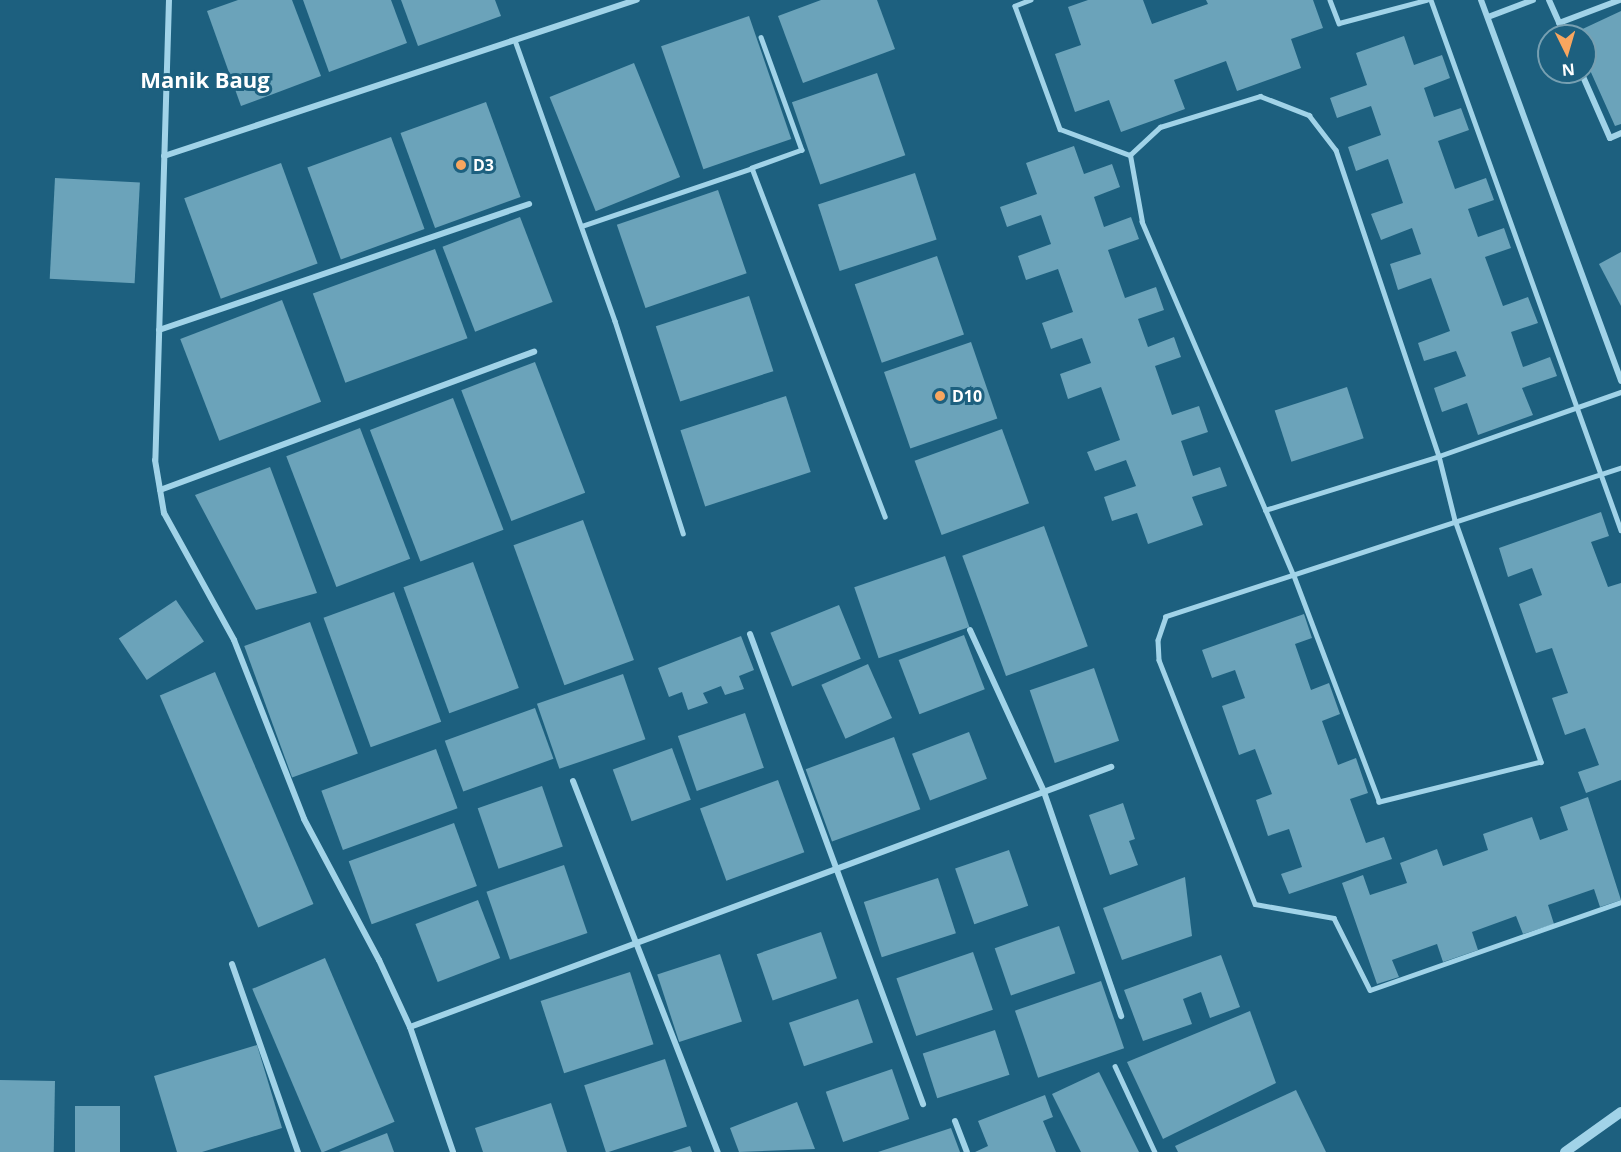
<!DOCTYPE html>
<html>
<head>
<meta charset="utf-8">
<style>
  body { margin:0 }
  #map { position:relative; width:1621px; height:1152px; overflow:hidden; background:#1d607f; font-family:"Open Sans",sans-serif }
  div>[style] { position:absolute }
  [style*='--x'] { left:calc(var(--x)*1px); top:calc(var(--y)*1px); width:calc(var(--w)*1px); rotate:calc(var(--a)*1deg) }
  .building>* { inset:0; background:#6ba3ba; transform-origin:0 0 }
  .service>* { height:4.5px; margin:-2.25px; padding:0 2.25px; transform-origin:2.25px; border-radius:2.25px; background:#a1d3e8 }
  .minor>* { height:6px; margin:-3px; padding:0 3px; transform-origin:3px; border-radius:3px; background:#a1d3e8 }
  .tertiary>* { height:10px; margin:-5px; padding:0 5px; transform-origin:5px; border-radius:5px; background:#a1d3e8 }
  .dots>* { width:16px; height:16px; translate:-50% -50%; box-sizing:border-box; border:3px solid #1d607f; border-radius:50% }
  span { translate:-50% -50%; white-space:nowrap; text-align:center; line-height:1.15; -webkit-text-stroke:6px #1d607f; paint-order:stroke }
  .poi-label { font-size:16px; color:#fff; font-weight:700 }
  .left { translate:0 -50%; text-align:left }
  .district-label { font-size:22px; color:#fff; font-weight:700 }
  .north { position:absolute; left:1537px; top:24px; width:60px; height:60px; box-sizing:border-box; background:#1d607f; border:2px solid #77a0b2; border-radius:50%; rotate:175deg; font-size:16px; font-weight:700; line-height:24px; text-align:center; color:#fff }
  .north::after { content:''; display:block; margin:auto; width:21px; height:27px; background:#f8a65f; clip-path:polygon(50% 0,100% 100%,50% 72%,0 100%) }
</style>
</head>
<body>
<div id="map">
  <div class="building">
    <div style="clip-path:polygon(238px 0,292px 0,321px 76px,241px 106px,207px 11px)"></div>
    <div style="clip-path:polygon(303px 0,391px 0,407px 43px,329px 72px)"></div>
    <div style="clip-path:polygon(401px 0,495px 0,501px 16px,418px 46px)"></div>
    <div style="clip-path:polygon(821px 0,877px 0,895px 49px,803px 83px,778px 16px)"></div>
    <div style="clip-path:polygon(1088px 0,1143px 0,1152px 24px,1208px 4px,1206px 0,1313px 0,1323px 28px,1291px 39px,1301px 68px,1237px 91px,1226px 61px,1174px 80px,1185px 109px,1121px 132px,1109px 100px,1075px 112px,1055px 54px,1081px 45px,1068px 7px)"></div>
    <div style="clip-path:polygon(1621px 11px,1621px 124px,1615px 126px,1585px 59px,1585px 36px,1574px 33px)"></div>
    <div style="left:749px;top:16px;width:130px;height:93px;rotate:71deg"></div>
    <div style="clip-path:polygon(1404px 36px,1414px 65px,1442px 55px,1450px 78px,1424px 88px,1434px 117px,1461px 108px,1469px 130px,1438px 141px,1455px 189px,1486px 178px,1494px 200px,1468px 209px,1478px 237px,1504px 228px,1511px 248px,1485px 257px,1503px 306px,1528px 297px,1538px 323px,1511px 332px,1523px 367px,1550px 357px,1557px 376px,1522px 388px,1533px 415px,1478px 435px,1467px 403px,1442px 412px,1434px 388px,1466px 376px,1456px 351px,1424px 361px,1418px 343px,1450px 331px,1431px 278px,1398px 290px,1390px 264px,1421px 254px,1412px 228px,1381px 240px,1371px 214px,1403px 203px,1388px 159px,1356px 171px,1348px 147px,1381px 135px,1371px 106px,1337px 118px,1330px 98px,1367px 85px,1356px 53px)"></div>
    <div style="left:634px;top:63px;width:123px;height:91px;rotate:68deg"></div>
    <div style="left:877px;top:73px;width:87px;height:90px;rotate:71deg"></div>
    <div style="left:486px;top:102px;width:101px;height:91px;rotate:70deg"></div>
    <div style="left:391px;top:137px;width:98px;height:89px;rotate:70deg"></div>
    <div style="clip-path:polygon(1074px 146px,1084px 174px,1112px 164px,1120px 187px,1094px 197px,1104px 227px,1131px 217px,1139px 239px,1108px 250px,1125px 298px,1156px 287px,1164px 310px,1138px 319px,1148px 347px,1174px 337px,1181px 357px,1155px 366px,1172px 415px,1199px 406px,1208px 432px,1181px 441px,1193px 476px,1220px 467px,1227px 486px,1192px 497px,1203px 525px,1148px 544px,1137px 513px,1112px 521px,1104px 497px,1136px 486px,1126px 460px,1095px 471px,1087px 452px,1120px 440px,1101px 387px,1068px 399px,1060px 374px,1091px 363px,1082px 338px,1051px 349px,1042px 323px,1073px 312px,1058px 269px,1026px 280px,1018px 256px,1051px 244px,1041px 215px,1007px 227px,1000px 207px,1037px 194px,1026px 163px)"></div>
    <div style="left:281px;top:163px;width:107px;height:103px;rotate:70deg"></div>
    <div style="left:915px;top:173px;width:70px;height:102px;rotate:72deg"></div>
    <div style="left:55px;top:178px;width:85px;height:101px;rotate:3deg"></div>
    <div style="left:718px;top:190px;width:88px;height:107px;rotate:71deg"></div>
    <div style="left:520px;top:217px;width:91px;height:83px;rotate:69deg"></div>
    <div style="left:435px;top:249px;width:95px;height:130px;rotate:70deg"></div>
    <div style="clip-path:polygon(1621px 252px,1621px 306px,1599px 264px)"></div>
    <div style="left:937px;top:256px;width:83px;height:87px;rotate:71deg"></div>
    <div style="left:749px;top:296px;width:79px;height:98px;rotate:72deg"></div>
    <div style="left:282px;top:300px;width:109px;height:109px;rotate:69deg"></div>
    <div style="left:971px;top:342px;width:81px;height:92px;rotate:71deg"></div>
    <div style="left:535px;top:362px;width:140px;height:79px;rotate:69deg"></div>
    <div style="left:1347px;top:387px;width:54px;height:76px;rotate:72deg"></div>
    <div style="left:786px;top:396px;width:80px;height:111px;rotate:72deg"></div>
    <div style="left:453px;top:398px;width:141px;height:89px;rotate:69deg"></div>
    <div style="left:360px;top:428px;width:140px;height:79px;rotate:69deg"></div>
    <div style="left:1002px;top:429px;width:79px;height:93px;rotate:70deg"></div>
    <div style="clip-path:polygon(270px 467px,317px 593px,256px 610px,195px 495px)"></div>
    <div style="clip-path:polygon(1601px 512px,1609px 536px,1591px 542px,1608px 587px,1621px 583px,1621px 780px,1586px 793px,1578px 772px,1599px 765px,1585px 728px,1565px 735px,1552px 698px,1568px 693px,1552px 648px,1536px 653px,1519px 604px,1542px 595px,1532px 568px,1508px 577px,1499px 548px)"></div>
    <div style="left:583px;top:520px;width:149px;height:74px;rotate:70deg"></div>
    <div style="left:1044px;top:526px;width:128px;height:87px;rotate:70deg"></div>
    <div style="left:945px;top:556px;width:75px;height:96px;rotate:71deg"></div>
    <div style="left:473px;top:562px;width:134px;height:74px;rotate:70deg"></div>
    <div style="left:394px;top:592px;width:138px;height:75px;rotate:70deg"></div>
    <div style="left:176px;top:600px;width:50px;height:69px;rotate:56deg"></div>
    <div style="left:839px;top:605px;width:58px;height:74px;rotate:68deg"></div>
    <div style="clip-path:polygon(1304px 614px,1312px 638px,1295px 644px,1311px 690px,1329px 683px,1340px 714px,1322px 721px,1338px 765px,1356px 758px,1368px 793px,1350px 799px,1366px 843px,1384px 837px,1392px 859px,1289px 894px,1281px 874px,1302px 867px,1289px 829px,1268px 836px,1256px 800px,1272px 794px,1255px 749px,1239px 755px,1222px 706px,1245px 698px,1235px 670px,1212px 678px,1202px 650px)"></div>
    <div style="left:310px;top:622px;width:140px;height:70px;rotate:70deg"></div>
    <div style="left:964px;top:635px;width:58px;height:70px;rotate:69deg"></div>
    <div style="clip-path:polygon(741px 636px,754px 670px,739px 676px,744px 689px,725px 695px,721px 686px,703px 693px,708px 703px,688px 710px,682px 692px,669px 697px,658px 668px)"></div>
    <div style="left:868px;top:664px;width:59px;height:51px;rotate:66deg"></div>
    <div style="left:1094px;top:668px;width:77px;height:68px;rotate:71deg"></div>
    <div style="left:215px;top:672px;width:252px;height:60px;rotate:67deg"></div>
    <div style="left:623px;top:674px;width:69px;height:91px;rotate:71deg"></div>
    <div style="left:535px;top:708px;width:54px;height:96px;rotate:70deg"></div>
    <div style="left:745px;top:713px;width:58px;height:71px;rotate:71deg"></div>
    <div style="left:969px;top:732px;width:50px;height:61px;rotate:69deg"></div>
    <div style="left:894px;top:737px;width:77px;height:94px;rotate:70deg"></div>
    <div style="left:672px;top:748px;width:55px;height:63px;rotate:70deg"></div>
    <div style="left:436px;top:749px;width:63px;height:122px;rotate:70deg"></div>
    <div style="left:778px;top:780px;width:77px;height:83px;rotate:70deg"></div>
    <div style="left:542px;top:786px;width:64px;height:68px;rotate:71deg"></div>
    <div style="clip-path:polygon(1588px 797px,1621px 900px,1600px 907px,1594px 889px,1548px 905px,1554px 924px,1523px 934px,1516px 916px,1472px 932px,1478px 950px,1443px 962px,1437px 944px,1392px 960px,1399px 977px,1377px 984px,1342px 883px,1363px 875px,1370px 895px,1407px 883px,1400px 863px,1437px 849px,1443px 866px,1488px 850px,1483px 834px,1532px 817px,1540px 840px,1568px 830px,1560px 807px)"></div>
    <div style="clip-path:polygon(1123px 803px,1135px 839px,1129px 841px,1138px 865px,1110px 875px,1089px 815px)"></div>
    <div style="left:454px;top:823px;width:67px;height:112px;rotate:70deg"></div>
    <div style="left:1009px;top:850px;width:59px;height:57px;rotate:71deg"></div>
    <div style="left:564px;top:865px;width:72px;height:82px;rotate:71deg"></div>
    <div style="clip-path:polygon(1185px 877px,1192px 936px,1122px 960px,1103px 908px)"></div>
    <div style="left:938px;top:878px;width:58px;height:78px;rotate:72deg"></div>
    <div style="left:478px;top:900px;width:62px;height:67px;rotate:69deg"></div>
    <div style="left:1059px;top:926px;width:50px;height:68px;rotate:71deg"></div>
    <div style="left:821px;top:932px;width:49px;height:68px;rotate:71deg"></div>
    <div style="left:973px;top:952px;width:61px;height:81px;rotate:71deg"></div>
    <div style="left:720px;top:954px;width:71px;height:66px;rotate:72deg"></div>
    <div style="clip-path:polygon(1221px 955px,1240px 1007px,1210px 1018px,1201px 992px,1183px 999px,1192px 1024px,1143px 1041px,1124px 990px)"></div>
    <div style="left:325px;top:958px;width:178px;height:79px;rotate:67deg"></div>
    <div style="left:630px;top:972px;width:76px;height:94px;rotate:72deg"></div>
    <div style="left:1101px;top:981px;width:71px;height:91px;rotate:71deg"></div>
    <div style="left:858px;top:999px;width:46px;height:73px;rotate:71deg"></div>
    <div style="clip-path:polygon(1250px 1011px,1276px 1083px,1163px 1139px,1127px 1062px)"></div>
    <div style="left:995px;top:1030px;width:47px;height:76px;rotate:72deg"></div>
    <div style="clip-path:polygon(257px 1045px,282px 1128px,202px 1152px,177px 1152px,154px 1076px)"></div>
    <div style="left:665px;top:1059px;width:71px;height:85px;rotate:72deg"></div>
    <div style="left:892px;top:1069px;width:53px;height:70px;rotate:71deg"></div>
    <div style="clip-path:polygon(1099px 1072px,1139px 1152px,1081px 1152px,1052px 1094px)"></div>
    <div style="left:0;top:1080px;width:55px;height:72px;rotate:1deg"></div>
    <div style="clip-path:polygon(1296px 1090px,1326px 1152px,1178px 1152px,1175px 1146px)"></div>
    <div style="clip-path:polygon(1045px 1095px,1053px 1117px,1043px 1121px,1056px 1152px,975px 1152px,988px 1146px,978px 1121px)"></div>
    <div style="clip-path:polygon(797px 1102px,815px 1149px,739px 1152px,730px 1128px)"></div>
    <div style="clip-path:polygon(551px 1103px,567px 1152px,483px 1152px,475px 1128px)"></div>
    <div style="left:75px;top:1106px;width:45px;height:46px"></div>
    <div style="clip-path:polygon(951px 1128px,960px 1152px,878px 1152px)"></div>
    <div style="clip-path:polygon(387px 1133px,394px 1152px,339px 1152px)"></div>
    <div style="clip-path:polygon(690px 1146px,692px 1152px,672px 1152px)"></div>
  </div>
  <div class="service">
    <div style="--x:1031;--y:0;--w:17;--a:159"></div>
    <div style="--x:1015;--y:6;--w:131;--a:69.9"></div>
    <div style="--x:1060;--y:129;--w:75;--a:20.4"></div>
    <div style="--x:1330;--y:0;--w:25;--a:69"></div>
    <div style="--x:1339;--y:23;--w:90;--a:-14.8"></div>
    <div style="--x:1431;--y:0;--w:563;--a:70.28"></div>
    <div style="--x:761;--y:37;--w:120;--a:70.1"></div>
    <div style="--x:802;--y:150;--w:53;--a:160.2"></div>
    <div style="--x:752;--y:168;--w:373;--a:69.1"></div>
    <div style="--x:516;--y:43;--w:295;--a:70.4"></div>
    <div style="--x:615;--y:321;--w:223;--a:72.2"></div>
    <div style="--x:1260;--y:96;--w:53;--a:21.2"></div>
    <div style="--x:1309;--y:115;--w:44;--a:52.4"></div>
    <div style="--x:1336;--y:150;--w:323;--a:71.4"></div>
    <div style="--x:1439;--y:456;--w:66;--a:76"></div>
    <div style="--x:1455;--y:520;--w:257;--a:70.4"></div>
    <div style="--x:1541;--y:762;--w:167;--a:166.1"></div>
    <div style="--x:1379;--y:802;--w:243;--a:-110.7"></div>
    <div style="--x:1293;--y:575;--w:384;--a:-113.2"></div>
    <div style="--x:1142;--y:222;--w:68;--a:-100.2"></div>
    <div style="--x:1130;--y:155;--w:41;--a:-43"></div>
    <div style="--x:1160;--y:127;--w:105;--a:-17.2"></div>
    <div style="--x:582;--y:226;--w:180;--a:-18.8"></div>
    <div style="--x:1621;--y:468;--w:479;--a:161.9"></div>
    <div style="--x:1166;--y:617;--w:24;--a:109"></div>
    <div style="--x:1158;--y:640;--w:20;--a:87"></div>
    <div style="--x:1159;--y:660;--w:262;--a:68.5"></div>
    <div style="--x:1255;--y:904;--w:80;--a:10"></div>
    <div style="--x:1334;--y:918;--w:80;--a:63.4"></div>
    <div style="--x:1370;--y:990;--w:266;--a:-19.3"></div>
    <div style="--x:1265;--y:510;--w:182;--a:-17.2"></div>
    <div style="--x:1439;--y:456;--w:193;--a:-19.4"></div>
    <div style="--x:1115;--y:1066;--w:95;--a:65.1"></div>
  </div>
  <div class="minor">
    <div style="--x:169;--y:0;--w:460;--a:91.7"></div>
    <div style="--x:155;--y:460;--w:54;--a:80.4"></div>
    <div style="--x:164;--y:513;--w:145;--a:61.1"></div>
    <div style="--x:234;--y:640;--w:192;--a:68.6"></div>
    <div style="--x:304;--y:819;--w:160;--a:62"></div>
    <div style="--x:379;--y:960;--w:74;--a:65.2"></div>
    <div style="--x:410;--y:1027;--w:132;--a:71"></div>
    <div style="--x:1481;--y:0;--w:406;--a:69.8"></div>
    <div style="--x:1549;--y:0;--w:39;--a:66"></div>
    <div style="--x:1488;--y:17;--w:48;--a:-20.7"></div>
    <div style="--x:1559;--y:23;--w:65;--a:-20.7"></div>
    <div style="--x:1581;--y:72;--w:72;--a:66.3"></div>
    <div style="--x:1610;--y:138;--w:12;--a:-24"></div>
    <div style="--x:164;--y:156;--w:498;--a:-18.3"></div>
    <div style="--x:159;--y:330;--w:391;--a:-18.8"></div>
    <div style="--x:160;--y:490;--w:399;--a:-20.3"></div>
    <div style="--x:970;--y:630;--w:178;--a:65.4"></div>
    <div style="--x:1044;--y:792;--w:237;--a:71"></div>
    <div style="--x:750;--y:634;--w:501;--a:69.79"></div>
    <div style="--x:573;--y:781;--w:398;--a:68.7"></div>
    <div style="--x:232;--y:964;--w:199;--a:70.7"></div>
    <div style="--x:410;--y:1027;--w:748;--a:-20.35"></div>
    <div style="--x:955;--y:1121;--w:33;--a:69"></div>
  </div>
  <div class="tertiary">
    <div style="--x:1565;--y:1152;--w:69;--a:-35.5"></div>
  </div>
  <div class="dots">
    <div style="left:461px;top:165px;background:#f8a65f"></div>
    <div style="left:940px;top:396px;background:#f8a65f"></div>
  </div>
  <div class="poi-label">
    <span class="left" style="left:473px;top:165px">D3</span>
    <span class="left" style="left:952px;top:396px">D10</span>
  </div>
  <div class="district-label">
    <span style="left:205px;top:80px">Manik Baug</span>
  </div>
  <div class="north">N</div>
</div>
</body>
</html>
